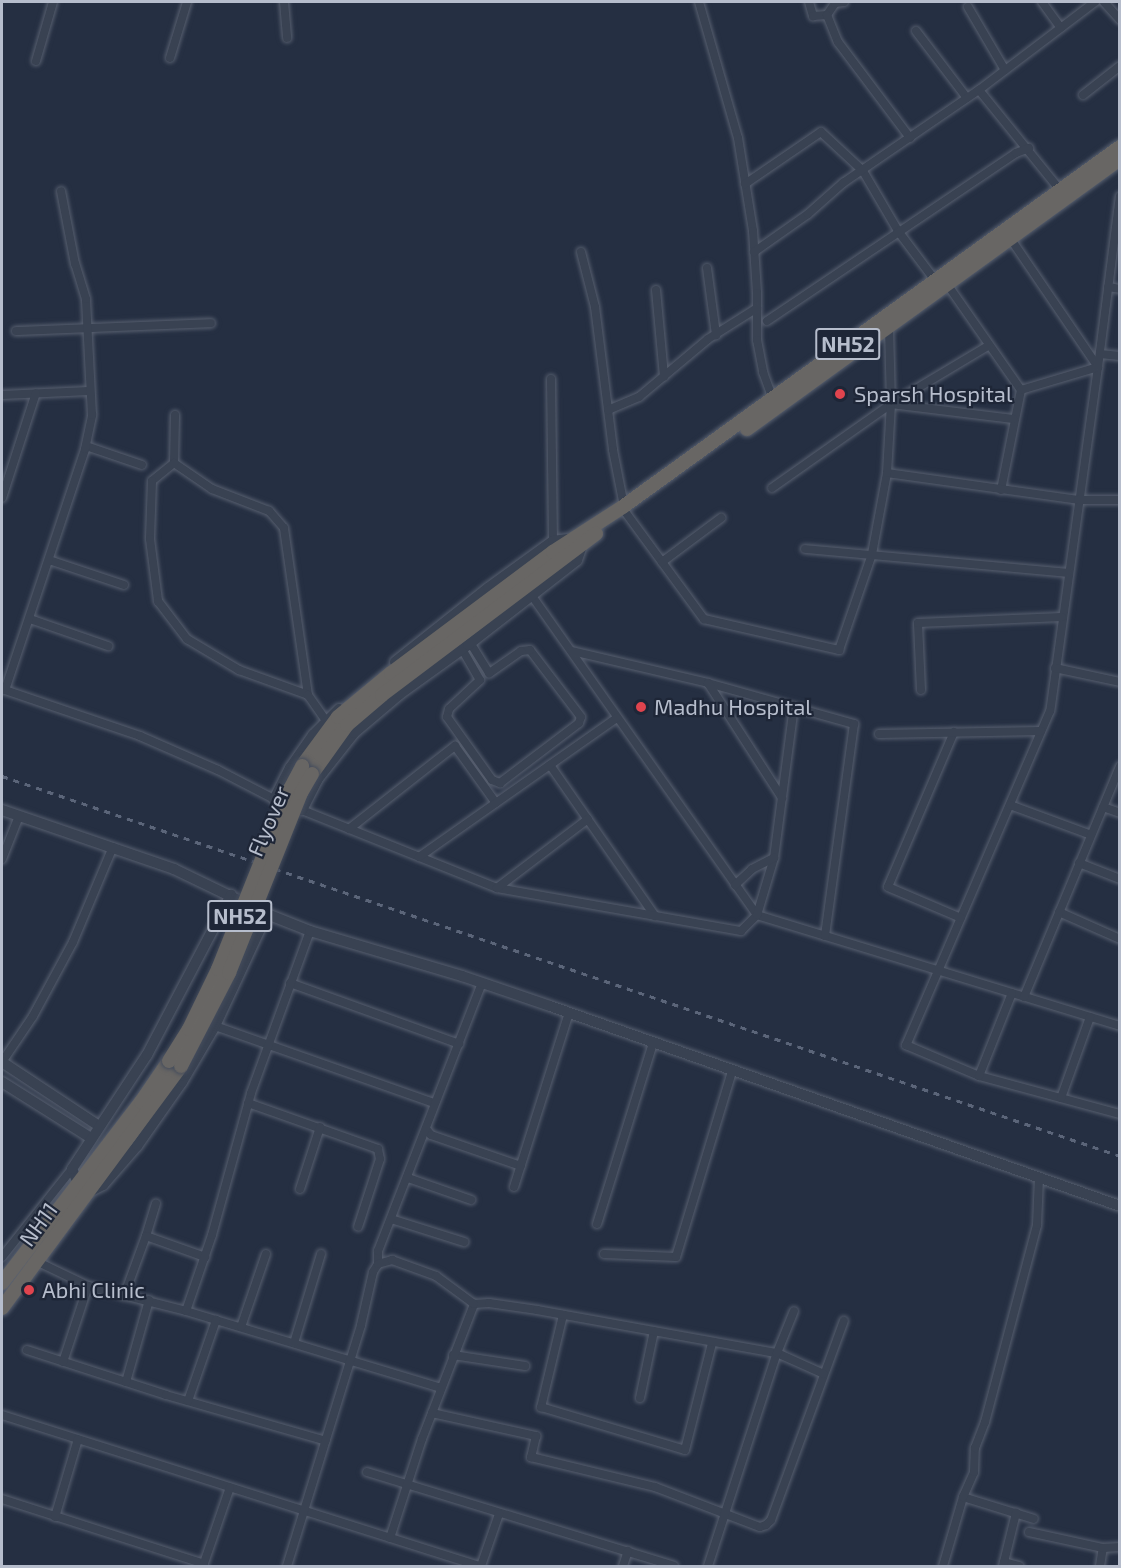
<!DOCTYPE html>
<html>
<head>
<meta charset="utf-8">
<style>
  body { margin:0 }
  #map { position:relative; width:1121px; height:1568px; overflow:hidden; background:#252f42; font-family:"Exo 2",sans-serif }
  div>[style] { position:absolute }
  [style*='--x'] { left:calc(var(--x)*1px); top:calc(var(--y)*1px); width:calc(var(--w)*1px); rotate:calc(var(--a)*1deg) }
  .roads { filter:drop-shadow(0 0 2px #575f6f) drop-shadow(0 0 2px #575f6f) }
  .minor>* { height:8px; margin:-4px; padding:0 4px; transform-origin:4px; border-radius:4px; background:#394252 }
  .tertiary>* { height:10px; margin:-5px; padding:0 5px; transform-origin:5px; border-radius:5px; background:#394252 }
  .trunk>* { height:14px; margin:-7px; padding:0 7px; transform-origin:7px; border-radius:7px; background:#686664 }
  .rail>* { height:3px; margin-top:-1.5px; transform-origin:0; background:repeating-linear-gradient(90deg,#5b6579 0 6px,transparent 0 12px) }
  .bridges { filter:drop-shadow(0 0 2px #444c5c) drop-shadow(0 0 2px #444c5c) }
  .trunk-bridge>* { height:14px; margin:-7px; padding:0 7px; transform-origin:7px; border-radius:7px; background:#686664 }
  .dots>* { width:16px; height:16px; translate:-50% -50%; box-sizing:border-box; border:3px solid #1e2637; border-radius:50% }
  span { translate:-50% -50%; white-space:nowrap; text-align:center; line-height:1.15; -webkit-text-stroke:4.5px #1e2637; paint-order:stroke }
  .shield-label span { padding:2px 4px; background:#1e2637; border:2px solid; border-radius:4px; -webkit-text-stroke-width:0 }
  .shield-label { font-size:21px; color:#b6bdcc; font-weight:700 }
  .poi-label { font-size:22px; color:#b6bdcc }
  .left { translate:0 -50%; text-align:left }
  .street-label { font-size:22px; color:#b6bdcc }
  .frame { position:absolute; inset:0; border:3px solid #b6bdcc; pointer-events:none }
</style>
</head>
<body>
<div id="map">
  <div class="roads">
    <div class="minor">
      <div style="--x:284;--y:2;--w:36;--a:85"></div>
      <div style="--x:699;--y:2;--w:141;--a:74"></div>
      <div style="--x:738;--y:138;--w:94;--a:80.8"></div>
      <div style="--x:753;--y:231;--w:62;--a:86.3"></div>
      <div style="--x:757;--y:293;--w:47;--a:90"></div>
      <div style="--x:757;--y:340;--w:33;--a:79"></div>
      <div style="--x:763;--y:372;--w:30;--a:70"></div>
      <div style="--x:809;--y:2;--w:15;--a:74"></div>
      <div style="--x:813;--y:16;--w:14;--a:-4"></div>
      <div style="--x:827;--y:15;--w:14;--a:-56"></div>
      <div style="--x:835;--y:3;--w:9;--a:-6"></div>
      <div style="--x:1042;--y:2;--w:32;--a:54"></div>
      <div style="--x:1104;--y:2;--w:24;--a:48"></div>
      <div style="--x:968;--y:7;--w:73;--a:59.6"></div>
      <div style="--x:827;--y:15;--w:29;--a:68"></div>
      <div style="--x:838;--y:42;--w:120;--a:53.1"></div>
      <div style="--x:916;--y:31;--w:84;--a:52.7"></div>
      <div style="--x:170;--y:58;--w:59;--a:-73.1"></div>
      <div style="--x:36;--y:61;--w:61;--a:-73.9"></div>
      <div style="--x:979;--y:90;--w:129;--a:51"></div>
      <div style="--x:1083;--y:95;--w:47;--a:-38.1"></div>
      <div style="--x:745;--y:184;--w:92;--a:-34.4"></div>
      <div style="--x:821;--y:132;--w:57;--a:42.9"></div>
      <div style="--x:863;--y:171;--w:69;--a:59.7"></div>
      <div style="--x:898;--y:231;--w:60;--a:53.1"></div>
      <div style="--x:1008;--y:235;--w:160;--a:55.7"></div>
      <div style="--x:1098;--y:367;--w:347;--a:97.9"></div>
      <div style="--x:1050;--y:711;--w:364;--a:113.3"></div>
      <div style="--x:906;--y:1045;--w:79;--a:23"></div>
      <div style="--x:979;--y:1076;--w:146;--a:15.1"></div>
      <div style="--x:581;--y:252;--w:57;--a:75.7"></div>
      <div style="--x:595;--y:307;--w:144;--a:82.8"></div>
      <div style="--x:613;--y:450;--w:57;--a:78.9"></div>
      <div style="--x:754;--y:252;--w:66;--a:-35.1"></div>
      <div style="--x:808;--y:214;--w:47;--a:-41.5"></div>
      <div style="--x:843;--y:183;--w:165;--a:-34.4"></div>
      <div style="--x:979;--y:90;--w:146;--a:-37.2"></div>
      <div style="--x:707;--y:268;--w:68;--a:82.3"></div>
      <div style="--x:947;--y:284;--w:129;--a:55.1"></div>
      <div style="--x:1021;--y:390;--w:102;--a:101.3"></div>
      <div style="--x:1108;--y:287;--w:12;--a:9"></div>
      <div style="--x:656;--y:290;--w:87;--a:84.7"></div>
      <div style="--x:767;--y:321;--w:300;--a:-34"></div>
      <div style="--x:1016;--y:153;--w:14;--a:-21"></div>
      <div style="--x:16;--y:331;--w:195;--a:-2.3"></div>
      <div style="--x:1100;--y:354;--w:20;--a:6"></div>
      <div style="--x:551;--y:379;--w:162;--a:89.3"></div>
      <div style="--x:1021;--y:390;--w:80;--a:-16.6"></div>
      <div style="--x:1098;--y:367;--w:172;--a:-82.7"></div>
      <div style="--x:2;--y:395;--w:87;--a:-2.6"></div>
      <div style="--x:891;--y:404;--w:123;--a:7"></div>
      <div style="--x:608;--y:410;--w:34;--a:-23"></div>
      <div style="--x:639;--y:397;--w:90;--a:-40"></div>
      <div style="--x:708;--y:339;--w:58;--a:-32.3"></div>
      <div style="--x:86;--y:446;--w:59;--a:18.7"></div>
      <div style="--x:174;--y:463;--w:48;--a:-88.8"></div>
      <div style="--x:887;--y:473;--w:193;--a:8"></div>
      <div style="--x:1078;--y:500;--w:42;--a:0"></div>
      <div style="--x:772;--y:488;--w:146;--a:-35.2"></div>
      <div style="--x:891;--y:404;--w:113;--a:-30.9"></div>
      <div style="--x:2;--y:498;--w:110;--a:-72.1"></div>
      <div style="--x:626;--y:513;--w:132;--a:53.7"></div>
      <div style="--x:704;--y:619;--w:139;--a:12.9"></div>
      <div style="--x:839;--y:650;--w:102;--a:-71"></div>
      <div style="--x:872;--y:554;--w:82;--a:-79.5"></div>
      <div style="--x:887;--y:473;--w:69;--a:-86.7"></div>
      <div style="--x:891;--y:404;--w:77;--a:-91.5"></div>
      <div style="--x:805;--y:549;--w:264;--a:5.2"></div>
      <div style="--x:49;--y:560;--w:79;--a:18.4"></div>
      <div style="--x:662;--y:562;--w:74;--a:-36.7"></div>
      <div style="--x:532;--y:596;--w:390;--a:54.8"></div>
      <div style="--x:757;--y:915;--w:380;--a:17"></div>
      <div style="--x:30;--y:619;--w:83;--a:19.1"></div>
      <div style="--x:462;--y:649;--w:36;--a:60"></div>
      <div style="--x:480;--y:680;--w:42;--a:136.9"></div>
      <div style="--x:449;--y:709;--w:8;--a:104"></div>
      <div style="--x:447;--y:717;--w:77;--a:54.5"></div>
      <div style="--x:492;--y:780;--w:9;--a:21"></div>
      <div style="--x:500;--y:783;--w:99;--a:-37.2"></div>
      <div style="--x:579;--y:723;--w:6;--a:-72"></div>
      <div style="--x:581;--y:717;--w:84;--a:-127.3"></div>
      <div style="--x:530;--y:650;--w:9;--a:174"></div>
      <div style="--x:521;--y:651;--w:39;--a:145"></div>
      <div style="--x:489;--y:673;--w:36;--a:-122"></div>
      <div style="--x:572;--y:651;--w:140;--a:13.2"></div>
      <div style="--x:708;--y:683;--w:152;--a:15.7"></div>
      <div style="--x:854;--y:724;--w:214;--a:97.8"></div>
      <div style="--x:1055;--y:668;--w:66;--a:12.2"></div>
      <div style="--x:708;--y:683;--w:137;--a:57.2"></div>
      <div style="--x:2;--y:689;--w:146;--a:18.8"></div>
      <div style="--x:140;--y:736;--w:85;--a:23.6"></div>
      <div style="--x:218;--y:770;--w:63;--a:27.4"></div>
      <div style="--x:5;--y:690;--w:254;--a:-71.6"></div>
      <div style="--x:85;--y:449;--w:35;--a:-78"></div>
      <div style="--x:92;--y:415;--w:116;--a:-93"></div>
      <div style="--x:86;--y:299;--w:37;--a:-107"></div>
      <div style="--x:75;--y:264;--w:74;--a:-100.9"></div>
      <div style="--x:921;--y:690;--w:67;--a:-92.6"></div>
      <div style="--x:918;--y:623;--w:144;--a:-2.4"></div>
      <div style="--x:308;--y:695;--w:169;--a:-98.2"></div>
      <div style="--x:284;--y:528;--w:23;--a:-131"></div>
      <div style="--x:269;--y:511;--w:61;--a:-158.9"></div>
      <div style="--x:212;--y:489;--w:46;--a:-145.6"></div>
      <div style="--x:174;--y:463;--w:28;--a:141"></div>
      <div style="--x:152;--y:481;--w:58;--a:92"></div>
      <div style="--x:150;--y:539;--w:63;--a:82.6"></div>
      <div style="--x:158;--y:601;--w:48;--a:52.7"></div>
      <div style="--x:187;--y:639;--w:61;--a:30.8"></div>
      <div style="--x:239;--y:670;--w:73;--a:19.9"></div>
      <div style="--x:308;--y:695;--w:32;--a:55"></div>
      <div style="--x:954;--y:732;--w:168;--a:113.1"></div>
      <div style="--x:888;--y:887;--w:79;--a:23"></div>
      <div style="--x:879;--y:734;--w:162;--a:-1.1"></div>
      <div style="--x:550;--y:765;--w:184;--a:55.2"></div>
      <div style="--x:1010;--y:805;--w:86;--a:20.3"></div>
      <div style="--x:1103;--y:807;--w:18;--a:19"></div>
      <div style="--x:302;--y:810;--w:210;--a:21.8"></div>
      <div style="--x:497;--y:888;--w:248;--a:10"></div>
      <div style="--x:741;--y:931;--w:23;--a:-45"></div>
      <div style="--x:757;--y:915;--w:59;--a:-73.4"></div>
      <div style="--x:774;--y:858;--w:152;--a:-82.5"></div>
      <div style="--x:349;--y:829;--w:135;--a:-38.1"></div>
      <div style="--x:455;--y:746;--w:70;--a:54.3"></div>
      <div style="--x:419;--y:857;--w:242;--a:-35.1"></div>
      <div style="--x:2;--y:859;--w:46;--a:-68.4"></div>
      <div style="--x:1079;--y:863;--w:44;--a:21.3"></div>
      <div style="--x:735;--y:885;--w:23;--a:-43"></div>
      <div style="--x:752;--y:869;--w:25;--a:-27"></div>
      <div style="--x:497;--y:888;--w:114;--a:-37.2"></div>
      <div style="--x:1059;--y:912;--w:67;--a:23.9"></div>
      <div style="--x:290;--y:983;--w:180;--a:19.8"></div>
      <div style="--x:1024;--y:997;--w:250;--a:-67.4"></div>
      <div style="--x:215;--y:1026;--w:232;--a:19.4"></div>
      <div style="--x:2;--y:1062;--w:55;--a:-56"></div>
      <div style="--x:33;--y:1016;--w:84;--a:-61.6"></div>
      <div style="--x:73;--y:942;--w:103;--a:-67.2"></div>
      <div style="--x:979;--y:1076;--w:89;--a:-68.3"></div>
      <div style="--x:1061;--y:1098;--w:86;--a:-70.3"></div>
      <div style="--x:248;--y:1103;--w:138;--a:19.5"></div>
      <div style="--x:378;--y:1149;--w:10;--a:79"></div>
      <div style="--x:380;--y:1159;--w:71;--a:107.9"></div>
      <div style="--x:427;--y:1130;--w:6;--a:51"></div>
      <div style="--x:431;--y:1135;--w:95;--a:19"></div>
      <div style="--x:408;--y:1178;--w:67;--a:19.2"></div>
      <div style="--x:514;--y:1187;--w:182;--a:-72.5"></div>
      <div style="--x:300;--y:1189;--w:65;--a:-72.1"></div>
      <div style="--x:391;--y:1219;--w:77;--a:17.5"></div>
      <div style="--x:597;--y:1224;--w:189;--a:-72.8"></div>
      <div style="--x:146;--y:1236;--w:34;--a:-73"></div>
      <div style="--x:604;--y:1254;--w:72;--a:2.4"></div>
      <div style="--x:676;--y:1257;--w:194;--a:-73.2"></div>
      <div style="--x:2;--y:1257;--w:112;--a:-51.5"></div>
      <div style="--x:36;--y:1261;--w:58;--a:25.7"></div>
      <div style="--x:88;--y:1286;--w:101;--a:14.3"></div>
      <div style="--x:186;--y:1311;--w:266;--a:16.8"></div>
      <div style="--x:378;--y:1264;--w:13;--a:-90"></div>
      <div style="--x:378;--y:1251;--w:287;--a:-68.8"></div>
      <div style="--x:124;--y:1296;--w:64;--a:-69.9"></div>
      <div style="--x:146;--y:1236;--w:63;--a:19.6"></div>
      <div style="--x:186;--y:1311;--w:80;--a:-71.1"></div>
      <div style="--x:212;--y:1235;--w:147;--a:-74.6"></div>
      <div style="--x:251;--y:1093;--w:172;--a:-70"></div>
      <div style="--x:563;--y:1315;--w:95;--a:103.4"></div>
      <div style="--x:541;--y:1407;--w:150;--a:16.6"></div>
      <div style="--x:685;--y:1450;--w:110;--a:-75.8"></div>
      <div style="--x:241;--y:1327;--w:77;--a:-71.1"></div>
      <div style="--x:294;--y:1343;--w:93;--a:-73.1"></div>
      <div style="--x:27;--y:1350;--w:146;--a:17.9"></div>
      <div style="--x:166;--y:1395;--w:166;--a:16"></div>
      <div style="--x:453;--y:1355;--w:73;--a:8.7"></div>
      <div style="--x:63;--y:1362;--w:80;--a:-71.8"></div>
      <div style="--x:126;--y:1382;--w:85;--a:-74.3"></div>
      <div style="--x:640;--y:1398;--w:68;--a:-78.2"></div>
      <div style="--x:188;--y:1401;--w:86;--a:-70.9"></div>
      <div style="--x:432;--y:1413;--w:107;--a:12.5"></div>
      <div style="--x:536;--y:1436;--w:22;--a:103"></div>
      <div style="--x:531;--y:1457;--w:128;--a:13.6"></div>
      <div style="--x:655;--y:1487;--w:112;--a:20.9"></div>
      <div style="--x:760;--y:1527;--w:6;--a:-18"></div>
      <div style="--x:766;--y:1525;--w:7;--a:-45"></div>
      <div style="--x:771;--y:1520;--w:212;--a:-69.9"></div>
      <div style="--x:2;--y:1415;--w:500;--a:17.57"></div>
      <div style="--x:367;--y:1472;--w:321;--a:17"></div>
      <div style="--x:963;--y:1497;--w:74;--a:17.2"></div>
      <div style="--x:2;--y:1499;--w:212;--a:17.8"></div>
      <div style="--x:55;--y:1517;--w:81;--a:-73.6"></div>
      <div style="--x:1029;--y:1532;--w:76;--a:12.2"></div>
      <div style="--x:390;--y:1538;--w:104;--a:-72.1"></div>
      <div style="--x:422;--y:1439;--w:145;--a:-68.9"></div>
      <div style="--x:474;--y:1304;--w:15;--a:-4"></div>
      <div style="--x:489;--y:1303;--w:49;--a:8.3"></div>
      <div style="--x:537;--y:1310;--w:244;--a:10.2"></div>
      <div style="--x:777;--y:1353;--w:51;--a:24.1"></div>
      <div style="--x:1004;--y:1562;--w:16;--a:15"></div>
      <div style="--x:203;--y:1566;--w:83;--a:-71.1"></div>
      <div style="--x:287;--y:1566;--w:252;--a:-72.9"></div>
      <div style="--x:361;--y:1325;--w:54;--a:-77.2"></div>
      <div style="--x:373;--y:1272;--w:9;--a:-58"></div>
      <div style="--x:378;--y:1264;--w:15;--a:-16"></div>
      <div style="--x:392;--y:1260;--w:47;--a:20"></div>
      <div style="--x:436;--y:1276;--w:47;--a:36.4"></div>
      <div style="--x:481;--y:1566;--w:55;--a:-70.9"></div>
      <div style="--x:623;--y:1566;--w:16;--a:-72"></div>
      <div style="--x:708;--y:1566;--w:224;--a:-72.1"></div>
      <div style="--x:777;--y:1353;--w:45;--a:-68"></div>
      <div style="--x:943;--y:1566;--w:72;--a:-73.8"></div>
      <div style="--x:963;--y:1497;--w:27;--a:-66"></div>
      <div style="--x:974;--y:1472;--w:24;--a:-88"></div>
      <div style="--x:975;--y:1448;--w:28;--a:-69"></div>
      <div style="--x:985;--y:1422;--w:204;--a:-75.2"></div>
      <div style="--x:1037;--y:1225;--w:47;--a:-87.6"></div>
      <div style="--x:1003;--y:1566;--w:55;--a:-76.2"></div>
      <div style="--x:1100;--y:1566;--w:18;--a:-81"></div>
      <div style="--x:1103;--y:1548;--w:17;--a:-3"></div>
    </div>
    <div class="tertiary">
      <div style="--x:395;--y:662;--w:119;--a:-38.5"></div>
      <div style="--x:488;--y:588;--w:80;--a:-35.9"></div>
      <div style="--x:553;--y:541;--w:21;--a:-8"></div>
      <div style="--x:339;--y:709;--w:37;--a:135"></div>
      <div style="--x:313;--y:735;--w:40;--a:124.9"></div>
      <div style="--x:290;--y:768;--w:35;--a:117"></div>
      <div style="--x:274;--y:799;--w:30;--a:21"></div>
      <div style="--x:302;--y:810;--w:34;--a:-63"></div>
      <div style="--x:317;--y:780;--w:60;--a:-51.8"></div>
      <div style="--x:354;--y:733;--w:60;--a:-40.3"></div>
      <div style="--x:400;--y:694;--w:84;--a:-35.8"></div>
      <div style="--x:468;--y:645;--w:138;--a:-37.9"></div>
      <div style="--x:577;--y:560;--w:18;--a:-71"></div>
      <div style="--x:2;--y:810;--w:182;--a:18.9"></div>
      <div style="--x:174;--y:869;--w:103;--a:25.8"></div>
      <div style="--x:267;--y:914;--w:46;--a:21.6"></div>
      <div style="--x:310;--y:931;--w:159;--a:16.5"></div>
      <div style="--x:462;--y:976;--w:93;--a:18.8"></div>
      <div style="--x:550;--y:1006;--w:604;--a:19.33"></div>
      <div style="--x:2;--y:1062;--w:116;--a:33.4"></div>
      <div style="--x:2;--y:1082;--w:105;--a:32.2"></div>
      <div style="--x:78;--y:1183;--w:15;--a:-113"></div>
      <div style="--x:72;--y:1169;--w:136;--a:-56.7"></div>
      <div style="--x:147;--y:1055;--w:181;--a:-62.3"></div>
      <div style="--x:89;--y:1192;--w:16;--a:-27"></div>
      <div style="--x:103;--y:1185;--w:52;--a:-48.9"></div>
      <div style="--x:137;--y:1146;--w:78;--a:-54.9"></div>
      <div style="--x:182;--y:1082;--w:65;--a:-59.5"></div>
      <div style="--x:215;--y:1026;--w:123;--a:-65.1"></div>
    </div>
    <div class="trunk">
      <div style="--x:747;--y:429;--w:460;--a:-35.9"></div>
      <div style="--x:302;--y:766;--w:61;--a:-53.7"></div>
      <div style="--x:338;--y:717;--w:69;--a:-39.7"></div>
      <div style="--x:391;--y:673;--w:202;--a:-36.8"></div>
      <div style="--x:553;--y:552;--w:85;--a:-32.9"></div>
      <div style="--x:624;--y:506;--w:612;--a:-35.9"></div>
      <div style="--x:312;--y:774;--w:60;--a:-54.5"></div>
      <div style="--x:347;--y:725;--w:46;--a:-40.6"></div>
      <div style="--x:382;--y:695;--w:268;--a:-37"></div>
      <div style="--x:2;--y:1283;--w:228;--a:-52.5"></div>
      <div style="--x:141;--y:1102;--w:50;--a:-55.7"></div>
      <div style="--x:2;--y:1308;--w:301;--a:-53.5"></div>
    </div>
  </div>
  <div class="rail">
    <div style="--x:2;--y:776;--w:1181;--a:18.77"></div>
  </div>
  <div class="bridges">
    <div class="trunk-bridge">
      <div style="--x:169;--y:1061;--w:38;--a:-58"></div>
      <div style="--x:189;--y:1029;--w:67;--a:-64.2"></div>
      <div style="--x:218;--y:969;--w:194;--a:-68.2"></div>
      <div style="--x:290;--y:789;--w:26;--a:-62"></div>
      <div style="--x:181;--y:1066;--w:105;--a:-62.7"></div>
      <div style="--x:229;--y:973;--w:194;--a:-68.2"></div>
      <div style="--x:301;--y:793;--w:22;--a:-60"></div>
    </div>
  </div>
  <div class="dots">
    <div style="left:840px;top:394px;background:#e0444e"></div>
    <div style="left:641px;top:707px;background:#e0444e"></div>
    <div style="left:29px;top:1290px;background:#e0444e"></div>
  </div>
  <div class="shield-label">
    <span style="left:848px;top:344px">NH52</span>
    <span style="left:240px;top:916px">NH52</span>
  </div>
  <div class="poi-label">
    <span class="left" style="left:854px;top:394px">Sparsh Hospital</span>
    <span class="left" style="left:654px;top:707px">Madhu Hospital</span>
    <span class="left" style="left:42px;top:1290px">Abhi Clinic</span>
  </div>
  <div class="street-label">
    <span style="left:268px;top:821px;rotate:-67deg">Flyover</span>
    <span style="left:38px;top:1224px;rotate:-54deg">NH11</span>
  </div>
  <div class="frame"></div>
</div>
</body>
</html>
